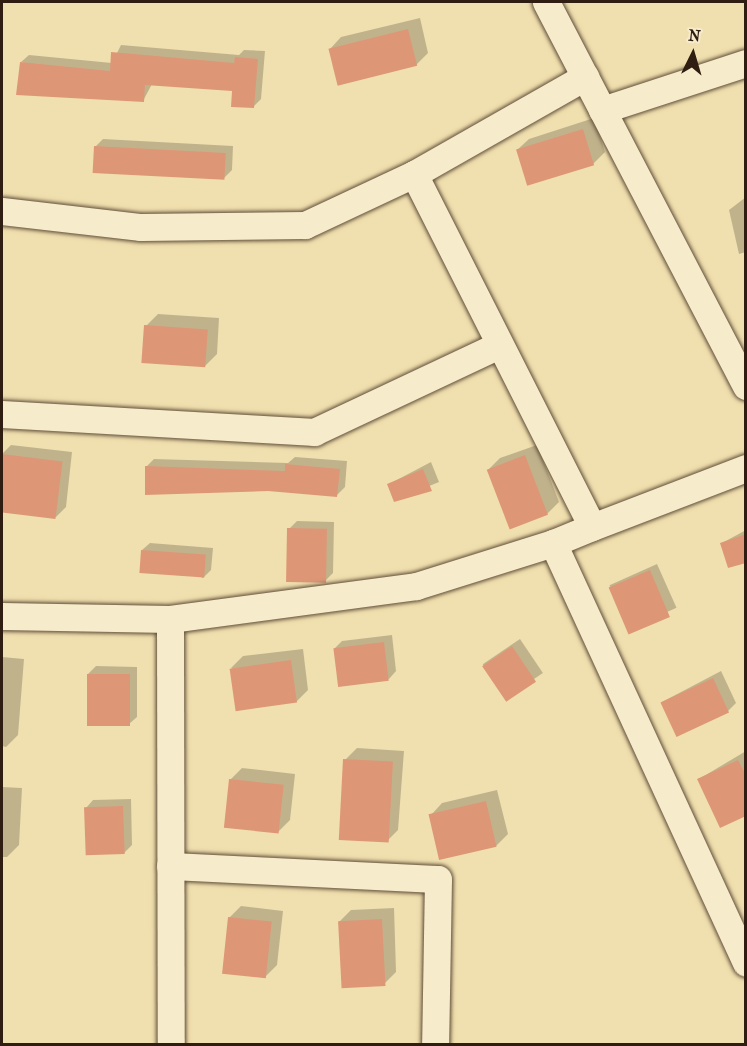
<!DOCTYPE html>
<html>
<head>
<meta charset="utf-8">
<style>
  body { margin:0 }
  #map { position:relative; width:747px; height:1046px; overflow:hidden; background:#f1e0af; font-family:"IM FELL French Canon",serif }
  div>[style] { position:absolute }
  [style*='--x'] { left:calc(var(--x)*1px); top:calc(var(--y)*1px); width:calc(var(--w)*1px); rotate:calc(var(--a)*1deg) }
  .shadow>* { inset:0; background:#0003; transform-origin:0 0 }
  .building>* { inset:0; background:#dd9777; transform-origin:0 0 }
  .roads { filter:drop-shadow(0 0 2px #604e39) drop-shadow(0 0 2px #604e39) }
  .minor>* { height:27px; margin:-13.5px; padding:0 13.5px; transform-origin:13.5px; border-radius:13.5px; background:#f6ebcb }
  span { translate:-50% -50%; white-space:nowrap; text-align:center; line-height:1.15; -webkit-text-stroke:5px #f6ebcb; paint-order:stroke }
  .frame { position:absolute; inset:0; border:3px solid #301d12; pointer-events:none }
  .north { position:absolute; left:663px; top:24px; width:60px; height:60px; -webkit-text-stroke:4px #f6ebcb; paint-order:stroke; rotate:5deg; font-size:16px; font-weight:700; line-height:24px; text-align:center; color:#301d12 }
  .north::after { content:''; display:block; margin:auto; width:21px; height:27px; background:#301d12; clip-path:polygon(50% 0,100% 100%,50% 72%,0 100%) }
</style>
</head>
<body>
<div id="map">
  <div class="shadow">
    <div style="clip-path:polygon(420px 18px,428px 53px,416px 65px,330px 49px,341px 37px)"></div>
    <div style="clip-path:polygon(121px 45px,239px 55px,244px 50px,265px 51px,261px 99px,253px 107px,234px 89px,152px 84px,143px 101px,21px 62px,29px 55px,112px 63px)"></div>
    <div style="clip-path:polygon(594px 118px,605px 152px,593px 164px,517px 150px,529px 139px)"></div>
    <div style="clip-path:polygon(103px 139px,233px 146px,232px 170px,224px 178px,95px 147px)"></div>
    <div style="clip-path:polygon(746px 197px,746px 252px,739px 254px,729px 210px)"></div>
    <div style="clip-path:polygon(158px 314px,219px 318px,217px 354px,205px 366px,146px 326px)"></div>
    <div style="clip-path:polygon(11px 445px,72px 452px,66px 507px,56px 517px,2px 511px,2px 454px)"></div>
    <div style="clip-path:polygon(537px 445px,559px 502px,547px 514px,488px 470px,500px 458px)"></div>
    <div style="clip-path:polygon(295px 457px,347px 461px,345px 487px,337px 495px,146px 467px,154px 459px,288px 463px)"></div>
    <div style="clip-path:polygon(431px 462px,439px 482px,395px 500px,389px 484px)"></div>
    <div style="clip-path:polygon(297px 521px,334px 522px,333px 573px,325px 581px,289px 529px)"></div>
    <div style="clip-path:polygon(746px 530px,746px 562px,722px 543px)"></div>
    <div style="clip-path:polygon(150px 543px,213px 548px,211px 570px,203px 578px,142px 550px)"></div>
    <div style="left:657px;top:564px;width:48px;height:52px;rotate:66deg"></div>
    <div style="clip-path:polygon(392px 635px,396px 671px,389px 679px,334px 649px,342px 641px)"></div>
    <div style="left:520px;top:639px;width:41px;height:45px;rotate:56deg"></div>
    <div style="clip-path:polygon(303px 649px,308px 690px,296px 702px,231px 668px,243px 656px)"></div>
    <div style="clip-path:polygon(2px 657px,24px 659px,18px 735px,6px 747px,2px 746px)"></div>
    <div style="clip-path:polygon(96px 666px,137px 667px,137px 717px,129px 724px,88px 674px)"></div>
    <div style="clip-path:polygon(721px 671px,736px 703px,728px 711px,662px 702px)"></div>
    <div style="clip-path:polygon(357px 748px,404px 751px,398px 830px,386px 842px,345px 760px)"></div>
    <div style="clip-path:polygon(746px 751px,746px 814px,699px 779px)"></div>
    <div style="clip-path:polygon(242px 768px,295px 774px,290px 820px,278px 832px,230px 780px)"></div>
    <div style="clip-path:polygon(2px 787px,22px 788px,19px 845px,7px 857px,2px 857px)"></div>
    <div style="clip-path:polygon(497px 790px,508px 834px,496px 846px,431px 815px,442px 803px)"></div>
    <div style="clip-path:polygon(131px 799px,132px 845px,124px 853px,86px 808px,93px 800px)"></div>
    <div style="clip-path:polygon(241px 906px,283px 911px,277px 965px,265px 977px,229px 918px)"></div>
    <div style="clip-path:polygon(394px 908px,396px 972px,384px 984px,339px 922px,351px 910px)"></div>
  </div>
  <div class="building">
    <div style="left:408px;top:29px;width:38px;height:82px;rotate:76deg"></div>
    <div style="clip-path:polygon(111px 52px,234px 63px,235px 57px,258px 59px,254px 108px,231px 107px,232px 91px,145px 85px,144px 102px,16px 95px,20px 62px,110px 71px)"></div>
    <div style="left:583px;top:129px;width:38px;height:70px;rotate:73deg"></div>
    <div style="left:94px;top:146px;width:132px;height:27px;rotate:3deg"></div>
    <div style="left:144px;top:325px;width:64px;height:38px;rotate:4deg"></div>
    <div style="left:2px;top:454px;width:61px;height:58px;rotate:7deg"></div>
    <div style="left:525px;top:455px;width:64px;height:41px;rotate:69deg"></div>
    <div style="clip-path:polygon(285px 464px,340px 469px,337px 497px,268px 491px,145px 495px,145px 466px,285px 471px)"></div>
    <div style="clip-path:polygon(423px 469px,432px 491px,394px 502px,387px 484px)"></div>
    <div style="left:287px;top:528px;width:40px;height:54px;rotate:1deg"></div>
    <div style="clip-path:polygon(746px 534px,746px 563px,728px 568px,720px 543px)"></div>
    <div style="left:141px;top:550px;width:65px;height:23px;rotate:4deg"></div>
    <div style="left:650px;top:570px;width:51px;height:45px;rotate:67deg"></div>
    <div style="left:384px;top:642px;width:39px;height:51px;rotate:83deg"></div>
    <div style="left:512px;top:646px;width:43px;height:36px;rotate:56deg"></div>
    <div style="left:291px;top:660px;width:43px;height:62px;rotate:82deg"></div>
    <div style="left:87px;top:674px;width:43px;height:52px"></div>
    <div style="left:713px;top:678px;width:38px;height:58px;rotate:65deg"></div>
    <div style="left:343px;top:759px;width:50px;height:81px;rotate:3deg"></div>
    <div style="clip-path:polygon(738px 760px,746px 775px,746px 816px,720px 828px,697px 779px)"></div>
    <div style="left:229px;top:779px;width:55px;height:49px;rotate:6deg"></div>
    <div style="left:486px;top:801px;width:47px;height:59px;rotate:77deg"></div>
    <div style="left:123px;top:806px;width:48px;height:39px;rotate:88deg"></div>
    <div style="left:228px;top:917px;width:44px;height:57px;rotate:6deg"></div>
    <div style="left:382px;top:919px;width:67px;height:44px;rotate:87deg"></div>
  </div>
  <div class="roads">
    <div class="minor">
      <div style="--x:546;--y:2;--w:433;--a:62.5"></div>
      <div style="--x:602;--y:110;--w:151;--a:-18.1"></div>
      <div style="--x:414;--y:174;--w:395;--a:63.2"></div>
      <div style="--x:592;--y:527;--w:42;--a:157.7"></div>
      <div style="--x:2;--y:211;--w:140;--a:6.6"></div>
      <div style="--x:141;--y:227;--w:164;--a:-0.7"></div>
      <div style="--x:305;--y:225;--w:120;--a:-25.1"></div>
      <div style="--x:414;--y:174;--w:197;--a:-29.6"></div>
      <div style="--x:2;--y:414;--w:313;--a:3.3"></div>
      <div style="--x:314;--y:432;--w:202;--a:-25.2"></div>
      <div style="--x:592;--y:527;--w:165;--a:-21"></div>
      <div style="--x:2;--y:616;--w:168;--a:1"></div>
      <div style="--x:170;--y:619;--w:248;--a:-7.6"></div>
      <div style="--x:416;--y:586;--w:144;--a:-17.4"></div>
      <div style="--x:553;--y:543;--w:462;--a:65.3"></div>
      <div style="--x:170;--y:619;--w:425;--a:89.9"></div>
      <div style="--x:170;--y:866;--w:268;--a:2.8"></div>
      <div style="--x:438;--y:879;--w:165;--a:91"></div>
    </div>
  </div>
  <div class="frame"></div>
  <div class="north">N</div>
</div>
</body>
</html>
